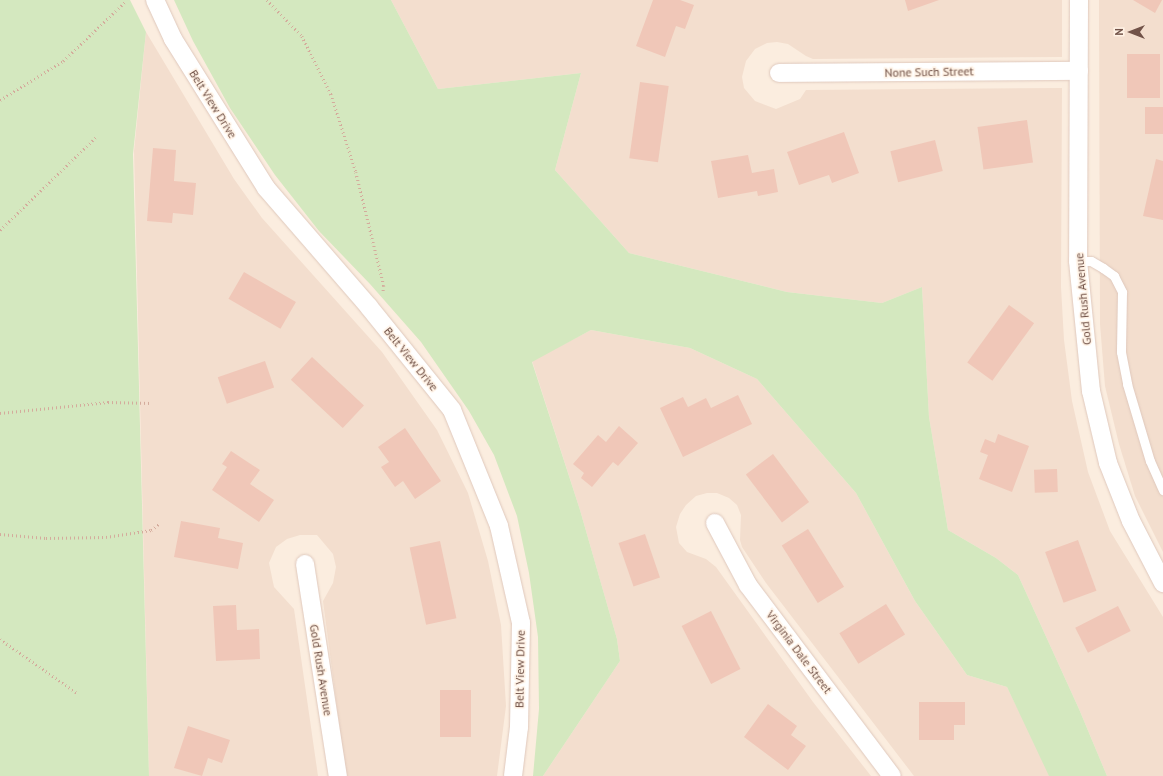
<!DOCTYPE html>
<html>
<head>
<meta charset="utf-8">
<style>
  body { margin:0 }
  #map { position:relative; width:1163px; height:776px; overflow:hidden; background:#fbeddf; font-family:"PT Sans",sans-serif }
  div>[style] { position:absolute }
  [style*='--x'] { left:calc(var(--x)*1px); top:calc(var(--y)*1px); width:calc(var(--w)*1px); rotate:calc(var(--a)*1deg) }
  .residential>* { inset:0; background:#f3dece }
  .green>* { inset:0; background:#d4e8bf }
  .building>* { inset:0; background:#f0c7b8; transform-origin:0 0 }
  .path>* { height:2.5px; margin-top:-1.25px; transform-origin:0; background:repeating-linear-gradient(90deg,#d4ab9c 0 1px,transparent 0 4px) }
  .roads { filter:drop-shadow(0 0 1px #dfc8bc) drop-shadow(0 0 1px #dfc8bc) }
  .lane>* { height:9px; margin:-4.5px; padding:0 4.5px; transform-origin:4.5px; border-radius:4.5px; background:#fff }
  .street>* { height:18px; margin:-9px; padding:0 9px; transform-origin:9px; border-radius:9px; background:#fff }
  span { translate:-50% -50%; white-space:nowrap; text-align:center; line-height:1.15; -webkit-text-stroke:3px #fff2e5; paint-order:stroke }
  .street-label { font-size:12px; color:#715248 }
  .north { position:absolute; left:1111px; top:12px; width:40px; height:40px; -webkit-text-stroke:3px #fff2e5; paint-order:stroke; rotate:270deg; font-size:11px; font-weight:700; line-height:16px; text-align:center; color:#715248 }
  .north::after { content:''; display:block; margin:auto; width:14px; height:18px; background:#715248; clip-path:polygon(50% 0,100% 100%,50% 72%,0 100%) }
</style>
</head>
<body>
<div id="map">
  <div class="residential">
    <div style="clip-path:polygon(391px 0,1062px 0,1062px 57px,813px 59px,806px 56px,788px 44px,777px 42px,767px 43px,755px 49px,746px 61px,742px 77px,744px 88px,755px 101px,776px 109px,800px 99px,806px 90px,1062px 88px,1061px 287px,1064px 340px,1072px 401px,1088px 472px,1110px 531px,1163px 617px,1163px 776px,1107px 776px,1079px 709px,1018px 575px,996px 558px,948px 530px,929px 417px,922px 287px,882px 303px,787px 292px,629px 253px,555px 170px,581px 73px,438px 89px)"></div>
    <div style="clip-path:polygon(1099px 0,1163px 0,1163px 552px,1135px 496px,1119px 444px,1105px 386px,1100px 324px)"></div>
    <div style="clip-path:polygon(146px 32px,234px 179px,262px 218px,382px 352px,437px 430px,468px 493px,488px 561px,501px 625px,506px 706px,497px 776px,346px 776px,323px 601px,333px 583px,336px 567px,333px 554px,317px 535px,300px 535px,287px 539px,276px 547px,269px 563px,274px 587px,294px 609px,318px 776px,149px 776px,134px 151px)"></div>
    <div style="clip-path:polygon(591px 330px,690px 348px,757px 379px,856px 493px,915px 601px,967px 675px,1007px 687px,1051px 776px,914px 776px,766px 583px,742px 547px,740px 540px,741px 515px,737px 505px,729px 498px,717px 493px,707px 493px,696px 496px,686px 505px,680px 514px,676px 527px,679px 543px,687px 552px,706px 559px,716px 567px,813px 702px,871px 776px,543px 776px,620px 661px,617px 639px,580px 510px,532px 361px)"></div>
  </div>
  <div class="green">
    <div style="clip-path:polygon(0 0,130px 0,146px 32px,133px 154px,149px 776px,0 776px)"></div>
    <div style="clip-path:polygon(174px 0,391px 0,438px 89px,581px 73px,555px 170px,629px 253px,787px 292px,882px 303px,922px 287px,929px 417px,948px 530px,996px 558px,1018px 575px,1079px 709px,1107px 776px,1049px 776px,1007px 687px,967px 675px,915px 601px,856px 493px,757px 379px,690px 348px,591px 330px,532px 362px,580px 510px,617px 639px,620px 661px,543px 776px,533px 776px,539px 709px,538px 637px,529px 573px,517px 516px,494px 455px,469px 411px,421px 342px,370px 284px,319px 231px,275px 175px,230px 108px,193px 41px)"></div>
  </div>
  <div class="building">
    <div style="clip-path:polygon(653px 0,680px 0,694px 5px,685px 29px,676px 26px,665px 57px,636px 46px)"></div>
    <div style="clip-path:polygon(905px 0,939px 0,908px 11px)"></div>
    <div style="clip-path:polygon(1133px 0,1162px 0,1155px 13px)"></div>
    <div style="left:1127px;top:54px;width:33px;height:44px"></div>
    <div style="left:640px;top:82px;width:29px;height:77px;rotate:8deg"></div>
    <div style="left:1145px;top:107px;width:18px;height:27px"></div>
    <div style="left:1027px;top:120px;width:43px;height:50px;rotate:82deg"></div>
    <div style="clip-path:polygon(844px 132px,859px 173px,832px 183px,829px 175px,799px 185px,787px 152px)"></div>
    <div style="left:935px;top:140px;width:32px;height:46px;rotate:76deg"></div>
    <div style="clip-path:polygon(153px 148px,176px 150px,174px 181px,196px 183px,193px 215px,173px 213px,172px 223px,147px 221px)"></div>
    <div style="clip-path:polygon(748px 155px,752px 173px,774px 169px,778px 192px,758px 196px,757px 191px,718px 198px,711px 161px)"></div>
    <div style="clip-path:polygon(1156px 159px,1163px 161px,1163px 220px,1143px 216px)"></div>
    <div style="left:244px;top:272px;width:60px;height:31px;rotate:30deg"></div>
    <div style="left:1009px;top:305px;width:31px;height:71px;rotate:36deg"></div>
    <div style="left:312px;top:357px;width:71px;height:31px;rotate:43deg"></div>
    <div style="left:265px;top:361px;width:28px;height:50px;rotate:71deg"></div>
    <div style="clip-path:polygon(738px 395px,752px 424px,683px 457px,660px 408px,683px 397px,688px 407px,706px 398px,711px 408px)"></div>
    <div style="clip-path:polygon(619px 426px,638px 443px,618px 466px,613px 462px,592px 487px,581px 478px,584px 473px,573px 464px,598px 435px,606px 442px)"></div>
    <div style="clip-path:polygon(405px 428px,441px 481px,415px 499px,403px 481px,395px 487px,381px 467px,389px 462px,378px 447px)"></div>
    <div style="clip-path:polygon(998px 434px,1029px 446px,1012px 492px,979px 479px,988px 455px,980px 452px,985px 439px,995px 443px)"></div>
    <div style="clip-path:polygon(231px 451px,260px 470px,250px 484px,274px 500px,259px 522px,212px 490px,227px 467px,222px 464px)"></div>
    <div style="left:773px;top:454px;width:60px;height:34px;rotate:53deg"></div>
    <div style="left:1057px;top:469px;width:23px;height:23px;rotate:88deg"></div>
    <div style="clip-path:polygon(181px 521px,220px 528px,218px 538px,243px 543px,238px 569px,174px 557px)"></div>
    <div style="left:808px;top:529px;width:68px;height:31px;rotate:58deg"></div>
    <div style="left:645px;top:534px;width:46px;height:28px;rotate:71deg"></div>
    <div style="left:1078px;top:540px;width:54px;height:35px;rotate:70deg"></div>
    <div style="left:440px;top:541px;width:79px;height:31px;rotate:78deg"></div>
    <div style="left:886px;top:604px;width:36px;height:55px;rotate:58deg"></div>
    <div style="clip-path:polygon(236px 605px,237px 630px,259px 629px,260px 659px,216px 661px,213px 606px)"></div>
    <div style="left:1118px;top:606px;width:28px;height:48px;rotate:63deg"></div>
    <div style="left:711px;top:611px;width:65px;height:33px;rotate:63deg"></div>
    <div style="left:440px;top:690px;width:31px;height:47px"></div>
    <div style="clip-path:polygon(919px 702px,965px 702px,965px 725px,954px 725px,954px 740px,919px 740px)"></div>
    <div style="clip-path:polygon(768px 704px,797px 726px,791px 735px,806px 746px,788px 770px,744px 737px)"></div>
    <div style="clip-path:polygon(188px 726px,230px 740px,222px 763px,208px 758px,202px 776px,174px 768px)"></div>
  </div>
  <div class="path">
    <div style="--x:267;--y:0;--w:50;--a:45.8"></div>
    <div style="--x:302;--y:36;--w:65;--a:63.4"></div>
    <div style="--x:331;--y:94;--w:82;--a:72.2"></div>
    <div style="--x:356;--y:172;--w:117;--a:76.2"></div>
    <div style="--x:384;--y:286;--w:7;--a:98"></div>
    <div style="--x:0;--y:100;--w:74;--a:-31.8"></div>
    <div style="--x:63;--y:61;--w:88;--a:-43.6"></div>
    <div style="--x:0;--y:230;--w:135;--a:-44.1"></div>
    <div style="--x:0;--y:413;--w:109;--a:-5.8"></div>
    <div style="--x:108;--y:402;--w:44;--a:1.3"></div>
    <div style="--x:0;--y:534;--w:46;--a:5"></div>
    <div style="--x:46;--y:538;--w:60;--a:-1"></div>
    <div style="--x:106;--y:537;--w:46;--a:-8.8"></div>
    <div style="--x:151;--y:530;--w:11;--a:-38"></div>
    <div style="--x:0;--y:639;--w:94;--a:35"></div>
  </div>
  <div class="roads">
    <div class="lane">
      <div style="--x:1078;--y:261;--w:13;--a:0"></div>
      <div style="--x:1091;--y:261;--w:14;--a:30"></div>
      <div style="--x:1103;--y:268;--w:14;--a:36"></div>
      <div style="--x:1114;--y:276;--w:18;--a:63"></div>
      <div style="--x:1122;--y:292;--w:60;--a:91"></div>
      <div style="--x:1121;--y:352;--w:33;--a:79"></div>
      <div style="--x:1127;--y:384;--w:80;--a:73.4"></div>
      <div style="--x:1150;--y:461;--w:32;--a:66"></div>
    </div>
    <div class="street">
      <div style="--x:155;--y:0;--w:43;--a:65.2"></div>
      <div style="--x:173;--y:39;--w:176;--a:58"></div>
      <div style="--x:266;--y:188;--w:157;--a:49.1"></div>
      <div style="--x:369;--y:307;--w:132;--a:51.1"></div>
      <div style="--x:452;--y:410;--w:125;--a:67.9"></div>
      <div style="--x:499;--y:526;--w:99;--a:77.2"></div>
      <div style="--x:521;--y:623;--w:104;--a:91.1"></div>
      <div style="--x:519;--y:727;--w:49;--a:97"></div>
      <div style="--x:1079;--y:0;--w:261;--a:90.2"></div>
      <div style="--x:1078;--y:261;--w:131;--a:84.3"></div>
      <div style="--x:1091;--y:391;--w:74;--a:76.7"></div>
      <div style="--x:1108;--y:463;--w:62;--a:68.4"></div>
      <div style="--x:1131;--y:521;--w:70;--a:62.7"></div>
      <div style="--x:779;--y:73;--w:300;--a:-0.4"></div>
      <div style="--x:715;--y:523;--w:70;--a:62"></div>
      <div style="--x:748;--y:585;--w:239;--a:53"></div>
      <div style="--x:305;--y:564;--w:215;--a:81.2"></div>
    </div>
  </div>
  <div class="street-label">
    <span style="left:929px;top:72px;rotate:-1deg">None Such Street</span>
    <span style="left:213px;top:104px;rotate:58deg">Belt View Drive</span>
    <span style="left:1083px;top:299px;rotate:-95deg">Gold Rush Avenue</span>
    <span style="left:411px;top:359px;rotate:51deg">Belt View Drive</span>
    <span style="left:799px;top:652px;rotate:53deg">Virginia Dale Street</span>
    <span style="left:520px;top:669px;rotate:-89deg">Belt View Drive</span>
    <span style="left:321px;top:670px;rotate:81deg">Gold Rush Avenue</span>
  </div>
  <div class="north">N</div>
</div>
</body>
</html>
